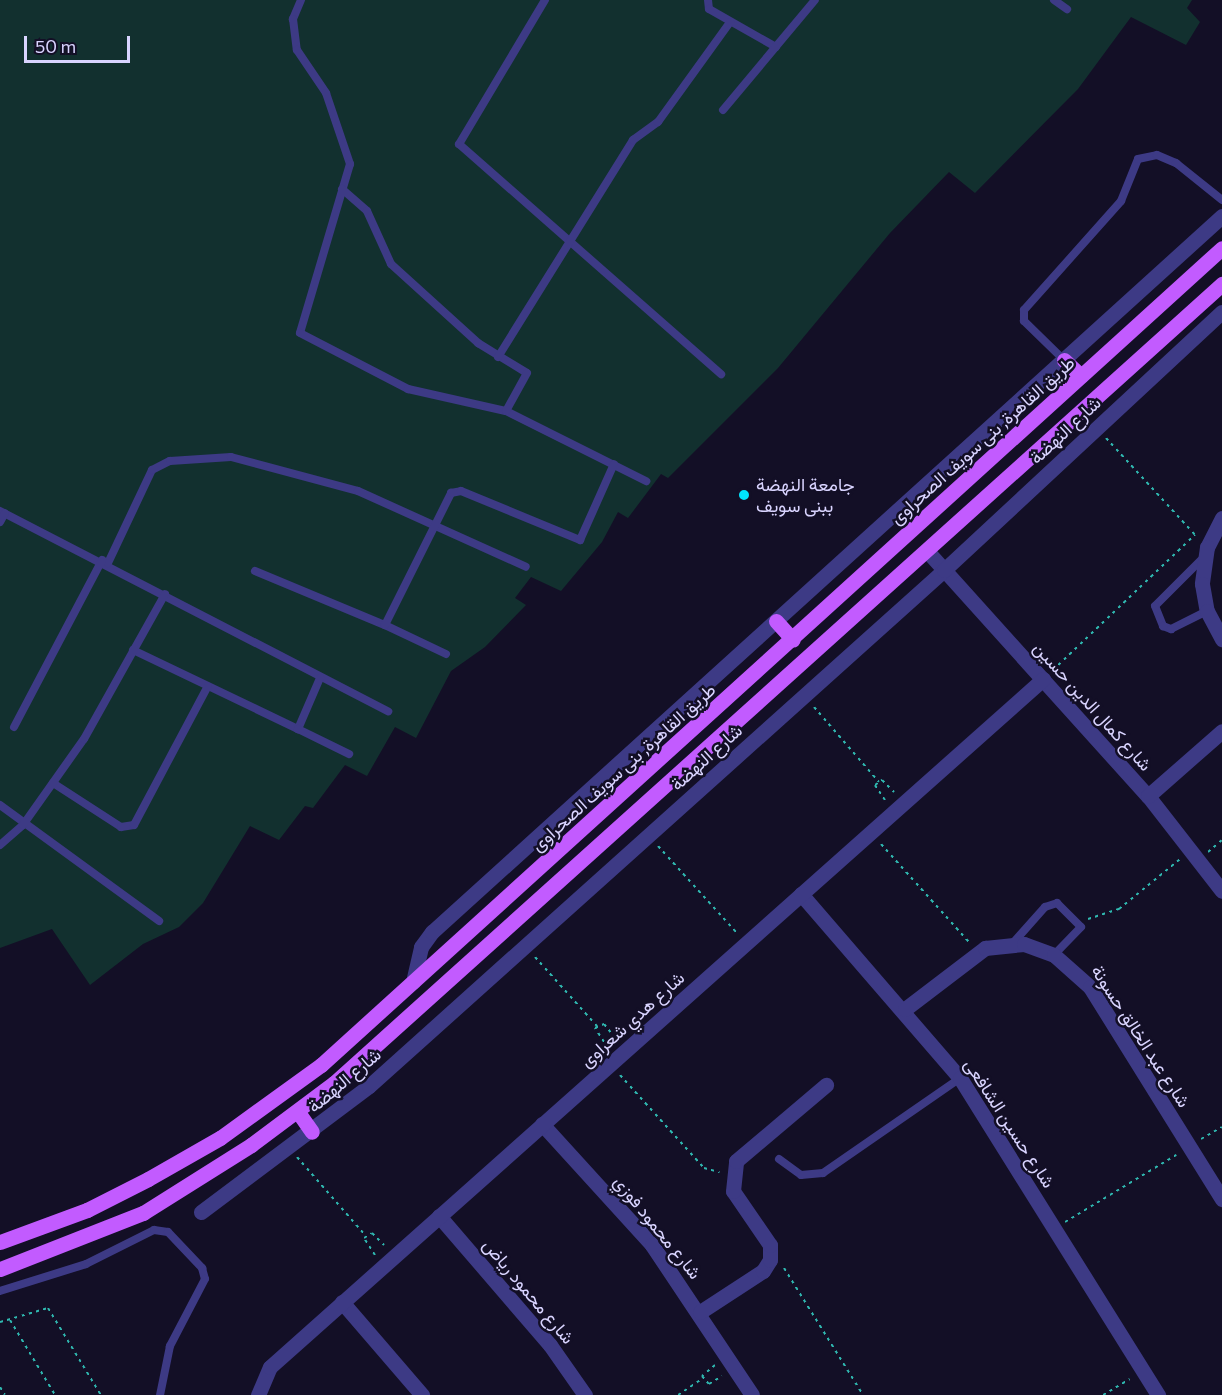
<!DOCTYPE html>
<html>
<head>
<meta charset="utf-8">
<style>
  body { margin:0 }
  #map { position:relative; width:1222px; height:1395px; overflow:hidden; background:#130f26; font-family:Commissioner,Vazirmatn,sans-serif }
  div>[style] { position:absolute }
  [style*='--x'] { left:calc(var(--x)*1px); top:calc(var(--y)*1px); width:calc(var(--w)*1px); rotate:calc(var(--a)*1deg) }
  .green>* { inset:0; background:#12302f }
  .path>* { height:2px; margin-top:-1px; transform-origin:0; background:repeating-linear-gradient(90deg,#2fb8b0 0 3px,transparent 0 7.5px) }
  .service>* { height:8px; margin:-4px; padding:0 4px; transform-origin:4px; border-radius:4px; background:#3d3a85 }
  .minor>* { height:15px; margin:-7.5px; padding:0 7.5px; transform-origin:7.5px; border-radius:7.5px; background:#3d3a85 }
  .primary>* { height:15px; margin:-7.5px; padding:0 7.5px; transform-origin:7.5px; border-radius:7.5px; background:#c25bff }
  .dots>* { width:16px; height:16px; translate:-50% -50%; box-sizing:border-box; border:3px solid #130f26; border-radius:50% }
  span { translate:-50% -50%; white-space:nowrap; text-align:center; line-height:1.15; -webkit-text-stroke:5px #130f26; paint-order:stroke }
  .street-label { font-size:18px; color:#d9d4ff }
  .poi-label { font-size:18px; color:#d9d4ff }
  .left { translate:0 -50%; text-align:left }
  .scale { position:absolute; left:24px; top:36px; width:106px; height:27px; box-sizing:border-box; border:3px solid #d9d4ff; border-top:0; padding-left:8px; font-size:18px; line-height:21px; white-space:nowrap; color:#d9d4ff; -webkit-text-stroke:4px #130f26; paint-order:stroke }
</style>
</head>
<body>
<div id="map">
  <div class="green">
    <div style="clip-path:polygon(0 0,1192px 0,1187px 8px,1200px 22px,1186px 45px,1131px 17px,1078px 89px,975px 193px,949px 172px,890px 233px,778px 368px,668px 478px,661px 474px,628px 518px,618px 512px,602px 542px,561px 591px,531px 577px,515px 598px,526px 605px,485px 647px,451px 671px,416px 738px,395px 727px,367px 776px,345px 765px,313px 808px,305px 806px,279px 840px,250px 826px,203px 903px,179px 927px,143px 944px,90px 985px,52px 929px,0 948px)"></div>
  </div>
  <div class="path">
    <div style="--x:1106;--y:438;--w:133;--a:47.4"></div>
    <div style="--x:1053;--y:670;--w:196;--a:-43.6"></div>
    <div style="--x:814;--y:707;--w:99;--a:49.1"></div>
    <div style="--x:885;--y:800;--w:18;--a:-124"></div>
    <div style="--x:875;--y:785;--w:9;--a:-36"></div>
    <div style="--x:882;--y:780;--w:17;--a:45"></div>
    <div style="--x:881;--y:844;--w:132;--a:48.1"></div>
    <div style="--x:658;--y:846;--w:118;--a:47.8"></div>
    <div style="--x:1208;--y:852;--w:18;--a:-41"></div>
    <div style="--x:1088;--y:919;--w:33;--a:-18"></div>
    <div style="--x:1119;--y:909;--w:79;--a:-39.3"></div>
    <div style="--x:535;--y:957;--w:93;--a:48.1"></div>
    <div style="--x:608;--y:1048;--w:24;--a:-123"></div>
    <div style="--x:595;--y:1028;--w:10;--a:-24"></div>
    <div style="--x:604;--y:1024;--w:19;--a:51"></div>
    <div style="--x:620;--y:1075;--w:125;--a:47.9"></div>
    <div style="--x:704;--y:1168;--w:16;--a:15"></div>
    <div style="--x:1201;--y:1139;--w:24;--a:-30"></div>
    <div style="--x:297;--y:1157;--w:105;--a:48.9"></div>
    <div style="--x:1065;--y:1222;--w:130;--a:-31.1"></div>
    <div style="--x:375;--y:1255;--w:20;--a:-123"></div>
    <div style="--x:364;--y:1238;--w:9;--a:-32"></div>
    <div style="--x:372;--y:1233;--w:17;--a:45"></div>
    <div style="--x:784;--y:1268;--w:150;--a:58.1"></div>
    <div style="--x:10;--y:1320;--w:87;--a:59"></div>
    <div style="--x:0;--y:1322;--w:50;--a:-16.3"></div>
    <div style="--x:48;--y:1308;--w:102;--a:58.7"></div>
    <div style="--x:715;--y:1365;--w:17;--a:140"></div>
    <div style="--x:702;--y:1376;--w:11;--a:49"></div>
    <div style="--x:709;--y:1384;--w:15;--a:-32"></div>
    <div style="--x:0;--y:1387;--w:9;--a:58"></div>
    <div style="--x:678;--y:1395;--w:30;--a:-34"></div>
    <div style="--x:1103;--y:1395;--w:31;--a:-31"></div>
  </div>
  <div class="service">
    <div style="--x:301;--y:0;--w:21;--a:113"></div>
    <div style="--x:293;--y:19;--w:31;--a:83"></div>
    <div style="--x:297;--y:50;--w:52;--a:56"></div>
    <div style="--x:326;--y:93;--w:75;--a:71.3"></div>
    <div style="--x:350;--y:164;--w:176;--a:106.5"></div>
    <div style="--x:300;--y:333;--w:122;--a:27.4"></div>
    <div style="--x:408;--y:389;--w:100;--a:12.7"></div>
    <div style="--x:506;--y:411;--w:157;--a:26.6"></div>
    <div style="--x:545;--y:0;--w:168;--a:120.8"></div>
    <div style="--x:459;--y:144;--w:349;--a:41.3"></div>
    <div style="--x:708;--y:0;--w:9;--a:84"></div>
    <div style="--x:709;--y:9;--w:77;--a:29.6"></div>
    <div style="--x:1054;--y:0;--w:16;--a:35"></div>
    <div style="--x:723;--y:110;--w:143;--a:-50.1"></div>
    <div style="--x:342;--y:189;--w:33;--a:41"></div>
    <div style="--x:367;--y:211;--w:58;--a:65.6"></div>
    <div style="--x:391;--y:264;--w:118;--a:42.2"></div>
    <div style="--x:478;--y:343;--w:57;--a:31.5"></div>
    <div style="--x:527;--y:373;--w:43;--a:118.9"></div>
    <div style="--x:498;--y:357;--w:256;--a:-58.1"></div>
    <div style="--x:633;--y:140;--w:31;--a:-36"></div>
    <div style="--x:658;--y:122;--w:123;--a:-54.2"></div>
    <div style="--x:1064;--y:360;--w:56;--a:-135.7"></div>
    <div style="--x:1024;--y:321;--w:11;--a:-90"></div>
    <div style="--x:1024;--y:310;--w:146;--a:-48.3"></div>
    <div style="--x:1121;--y:201;--w:45;--a:-68"></div>
    <div style="--x:1138;--y:159;--w:19;--a:-12"></div>
    <div style="--x:1157;--y:155;--w:21;--a:23"></div>
    <div style="--x:1176;--y:163;--w:59;--a:38.8"></div>
    <div style="--x:0;--y:511;--w:437;--a:27.3"></div>
    <div style="--x:0;--y:522;--w:10;--a:-61"></div>
    <div style="--x:1204;--y:557;--w:69;--a:135"></div>
    <div style="--x:1155;--y:606;--w:22;--a:68"></div>
    <div style="--x:1163;--y:626;--w:9;--a:21"></div>
    <div style="--x:1171;--y:629;--w:40;--a:-26.6"></div>
    <div style="--x:108;--y:563;--w:103;--a:-64.7"></div>
    <div style="--x:152;--y:470;--w:20;--a:-27"></div>
    <div style="--x:170;--y:461;--w:61;--a:-3.8"></div>
    <div style="--x:231;--y:457;--w:131;--a:15"></div>
    <div style="--x:358;--y:491;--w:184;--a:24.3"></div>
    <div style="--x:255;--y:571;--w:141;--a:22.6"></div>
    <div style="--x:133;--y:650;--w:183;--a:25.6"></div>
    <div style="--x:446;--y:654;--w:68;--a:-154.6"></div>
    <div style="--x:385;--y:625;--w:148;--a:-63.4"></div>
    <div style="--x:451;--y:493;--w:10;--a:-11"></div>
    <div style="--x:461;--y:491;--w:129;--a:22.4"></div>
    <div style="--x:580;--y:540;--w:83;--a:-65.9"></div>
    <div style="--x:320;--y:678;--w:56;--a:113.3"></div>
    <div style="--x:298;--y:729;--w:57;--a:26.1"></div>
    <div style="--x:14;--y:727;--w:189;--a:-62.2"></div>
    <div style="--x:53;--y:783;--w:81;--a:32.9"></div>
    <div style="--x:121;--y:827;--w:13;--a:-9"></div>
    <div style="--x:134;--y:825;--w:157;--a:-62"></div>
    <div style="--x:0;--y:805;--w:197;--a:36.1"></div>
    <div style="--x:0;--y:845;--w:30;--a:-41"></div>
    <div style="--x:23;--y:825;--w:105;--a:-54.7"></div>
    <div style="--x:84;--y:739;--w:166;--a:-60.8"></div>
    <div style="--x:1013;--y:943;--w:48;--a:-48.4"></div>
    <div style="--x:1045;--y:907;--w:13;--a:-18"></div>
    <div style="--x:1057;--y:903;--w:34;--a:45"></div>
    <div style="--x:1081;--y:927;--w:39;--a:134"></div>
    <div style="--x:779;--y:1159;--w:27;--a:36"></div>
    <div style="--x:801;--y:1175;--w:22;--a:-5"></div>
    <div style="--x:823;--y:1173;--w:167;--a:-34.7"></div>
    <div style="--x:0;--y:1291;--w:90;--a:-17.4"></div>
    <div style="--x:86;--y:1264;--w:76;--a:-26.6"></div>
    <div style="--x:154;--y:1230;--w:14;--a:8"></div>
    <div style="--x:168;--y:1232;--w:50;--a:46.6"></div>
    <div style="--x:202;--y:1268;--w:11;--a:75"></div>
    <div style="--x:205;--y:1279;--w:76;--a:117.6"></div>
    <div style="--x:170;--y:1346;--w:50;--a:101.5"></div>
  </div>
  <div class="minor">
    <div style="--x:1222;--y:518;--w:33;--a:117"></div>
    <div style="--x:1207;--y:547;--w:37;--a:98"></div>
    <div style="--x:1202;--y:584;--w:27;--a:80"></div>
    <div style="--x:1207;--y:611;--w:32;--a:62"></div>
    <div style="--x:928;--y:552;--w:329;--a:48"></div>
    <div style="--x:1148;--y:796;--w:120;--a:52.1"></div>
    <div style="--x:1148;--y:796;--w:98;--a:-41.3"></div>
    <div style="--x:801;--y:894;--w:243;--a:49.2"></div>
    <div style="--x:960;--y:1078;--w:374;--a:58"></div>
    <div style="--x:413;--y:982;--w:36;--a:-77"></div>
    <div style="--x:421;--y:947;--w:19;--a:-54"></div>
    <div style="--x:432;--y:932;--w:1066;--a:-42.19"></div>
    <div style="--x:905;--y:1009;--w:101;--a:-37.3"></div>
    <div style="--x:985;--y:948;--w:39;--a:-6"></div>
    <div style="--x:1024;--y:944;--w:32;--a:20"></div>
    <div style="--x:1054;--y:955;--w:48;--a:41.6"></div>
    <div style="--x:1090;--y:987;--w:250;--a:58.1"></div>
    <div style="--x:542;--y:1124;--w:164;--a:47.7"></div>
    <div style="--x:652;--y:1245;--w:180;--a:56.3"></div>
    <div style="--x:201;--y:1212;--w:210;--a:-36.9"></div>
    <div style="--x:369;--y:1086;--w:773;--a:-41.9"></div>
    <div style="--x:944;--y:570;--w:379;--a:-42.9"></div>
    <div style="--x:439;--y:1216;--w:170;--a:49.3"></div>
    <div style="--x:550;--y:1345;--w:61;--a:55"></div>
    <div style="--x:342;--y:1302;--w:123;--a:49.3"></div>
    <div style="--x:700;--y:1312;--w:75;--a:-33.1"></div>
    <div style="--x:763;--y:1271;--w:13;--a:-58"></div>
    <div style="--x:770;--y:1260;--w:15;--a:-90"></div>
    <div style="--x:770;--y:1245;--w:65;--a:-124.4"></div>
    <div style="--x:733;--y:1191;--w:30;--a:-84"></div>
    <div style="--x:736;--y:1161;--w:118;--a:-40.2"></div>
    <div style="--x:258;--y:1395;--w:30;--a:-67"></div>
    <div style="--x:270;--y:1367;--w:1035;--a:-41.67"></div>
  </div>
  <div class="primary">
    <div style="--x:1064;--y:360;--w:23;--a:43"></div>
    <div style="--x:776;--y:621;--w:25;--a:48"></div>
    <div style="--x:298;--y:1112;--w:24;--a:55"></div>
    <div style="--x:0;--y:1242;--w:93;--a:-20.2"></div>
    <div style="--x:87;--y:1210;--w:68;--a:-26.9"></div>
    <div style="--x:148;--y:1179;--w:83;--a:-29.7"></div>
    <div style="--x:220;--y:1138;--w:125;--a:-35.9"></div>
    <div style="--x:321;--y:1065;--w:1216;--a:-42.2"></div>
    <div style="--x:0;--y:1269;--w:154;--a:-21.4"></div>
    <div style="--x:143;--y:1213;--w:128;--a:-32.2"></div>
    <div style="--x:251;--y:1145;--w:104;--a:-36.8"></div>
    <div style="--x:334;--y:1083;--w:1195;--a:-41.98"></div>
  </div>
  <div class="dots">
    <div style="left:744px;top:495px;background:#00e5ff"></div>
  </div>
  <div class="street-label">
    <span style="left:1065px;top:430px;rotate:-43deg">شارع النهضة</span>
    <span style="left:982px;top:440px;rotate:-42deg">طريق القاهرة, بنى سويف الصحراوى</span>
    <span style="left:1093px;top:706px;rotate:48deg">شارع كمال الدين حسين</span>
    <span style="left:706px;top:757px;rotate:-42deg">شارع النهضة</span>
    <span style="left:623px;top:767px;rotate:-42deg">طريق القاهرة, بنى سويف الصحراوى</span>
    <span style="left:632px;top:1019px;rotate:-42deg">شارع هدي شعراوى</span>
    <span style="left:1141px;top:1036px;rotate:57deg">شارع عبد الخالق حسونة</span>
    <span style="left:344px;top:1080px;rotate:-40deg">شارع النهضة</span>
    <span style="left:1010px;top:1123px;rotate:57deg">شارع حسين الشافعى</span>
    <span style="left:658px;top:1227px;rotate:51deg">شارع محمود فوزي</span>
    <span style="left:529px;top:1291px;rotate:50deg">شارع محمود رياض</span>
  </div>
  <div class="poi-label">
    <span class="left" style="left:756px;top:495px">جامعة النهضة<br>ببنى سويف</span>
  </div>
  <div class="scale">50 m</div>
</div>
</body>
</html>
